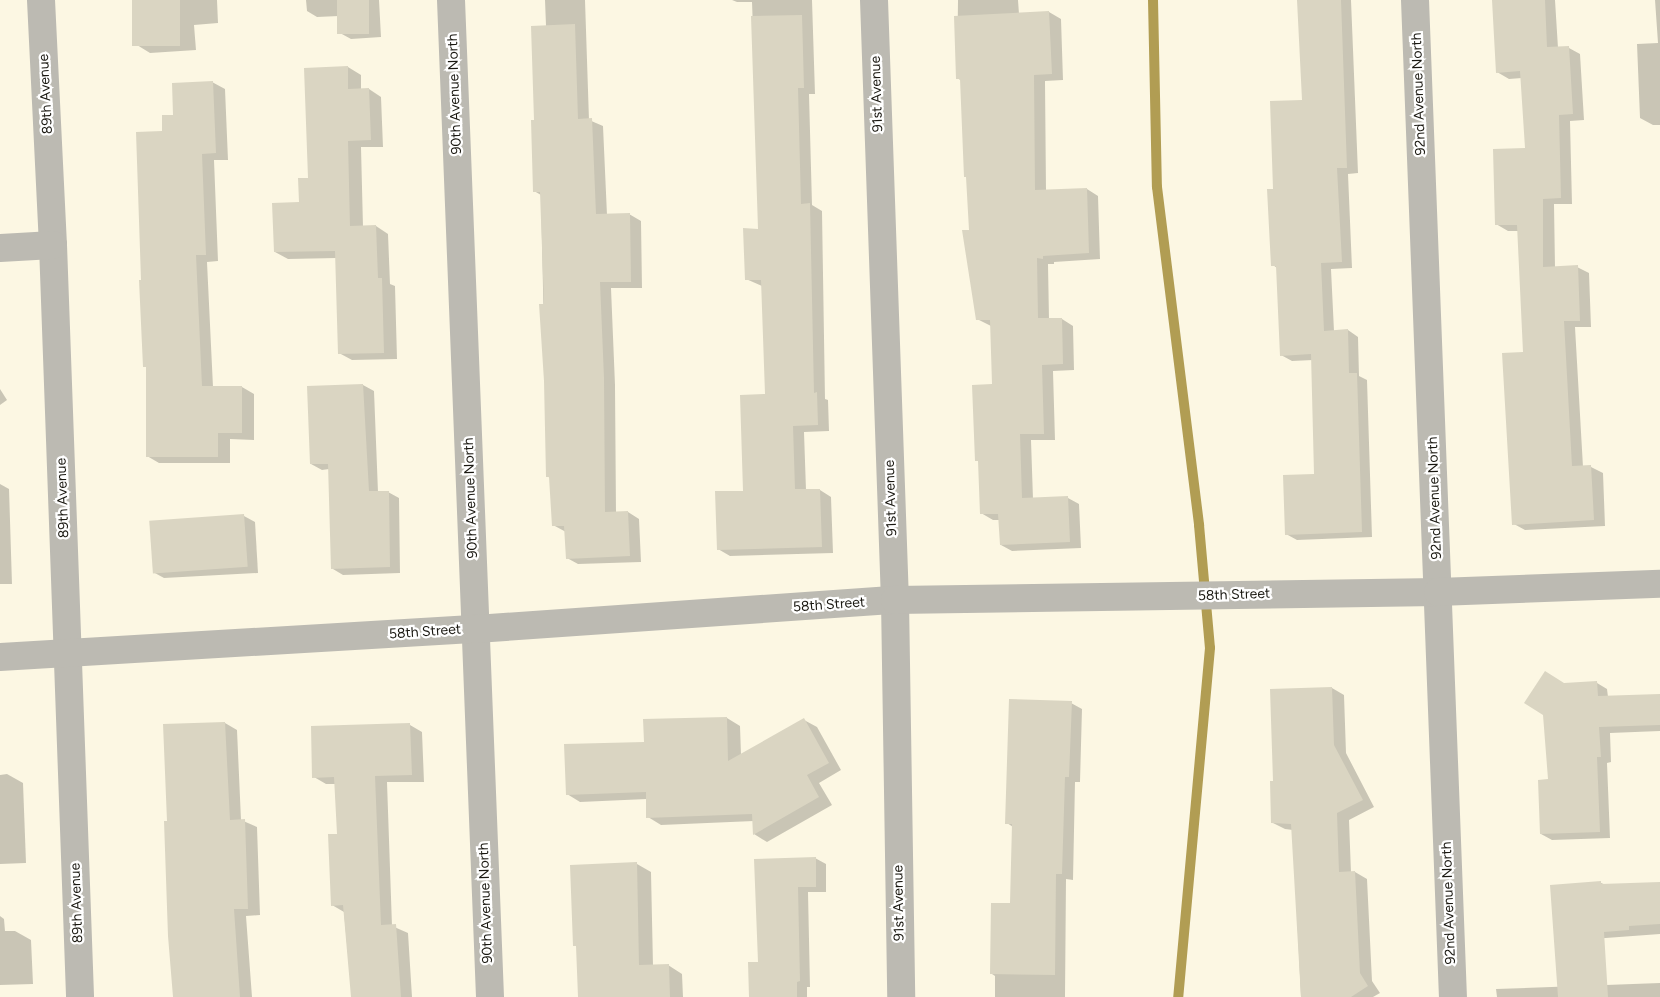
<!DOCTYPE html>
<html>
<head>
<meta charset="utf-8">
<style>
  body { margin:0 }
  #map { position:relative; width:1660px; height:997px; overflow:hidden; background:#fcf7e3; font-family:Figtree,sans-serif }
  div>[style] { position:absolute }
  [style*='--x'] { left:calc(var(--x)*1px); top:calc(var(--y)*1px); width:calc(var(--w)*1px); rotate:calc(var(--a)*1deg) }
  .shadow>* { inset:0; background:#0003 }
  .stream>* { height:10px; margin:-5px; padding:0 5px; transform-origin:5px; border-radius:5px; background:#b19d53 }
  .building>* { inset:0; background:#dad5c2; transform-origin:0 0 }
  .minor>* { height:28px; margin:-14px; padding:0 14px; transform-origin:14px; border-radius:14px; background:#bcbab2 }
  .tertiary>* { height:28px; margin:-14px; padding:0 14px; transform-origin:14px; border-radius:14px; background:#bcbab2 }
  span { translate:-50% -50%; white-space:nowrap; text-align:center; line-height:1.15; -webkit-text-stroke:4.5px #fff; paint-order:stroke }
  .street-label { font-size:14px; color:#191710 }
</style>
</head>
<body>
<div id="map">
  <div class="shadow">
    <div style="clip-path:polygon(133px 0,217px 0,218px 23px,194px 25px,196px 50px,150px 53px,137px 45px)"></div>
    <div style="clip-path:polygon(306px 0,379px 0,381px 37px,351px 39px,340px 33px,339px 16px,317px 17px,307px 11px)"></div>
    <div style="clip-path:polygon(545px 0,585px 0,589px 120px,603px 126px,607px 215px,629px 214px,641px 221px,642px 288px,611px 288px,615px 385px,616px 513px,628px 512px,639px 519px,641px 562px,578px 564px,567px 558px,566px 532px,553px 525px,550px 478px,547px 476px,541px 195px,534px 191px,535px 121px,546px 26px)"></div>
    <div style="clip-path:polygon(732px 0,812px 0,815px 94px,809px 94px,812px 205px,822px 211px,825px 399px,828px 400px,829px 431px,804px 432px,806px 490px,820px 490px,831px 497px,833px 553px,730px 556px,718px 549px,745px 492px,766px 395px,762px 286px,746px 279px,760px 230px,752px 2px,737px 2px)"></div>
    <div style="clip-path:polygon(958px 0,1018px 0,1019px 14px,1049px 12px,1061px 19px,1063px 80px,1045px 81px,1046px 191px,1087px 189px,1098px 196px,1100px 259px,1054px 262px,1054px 264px,1048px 264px,1049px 319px,1062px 319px,1073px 326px,1074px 370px,1053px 371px,1055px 440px,1031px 440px,1033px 499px,1068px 498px,1079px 504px,1081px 548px,1012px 551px,1001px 545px,999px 520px,993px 520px,981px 513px,980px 462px,976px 460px,993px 386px,991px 326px,977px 319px,962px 81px,957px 78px)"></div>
    <div style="clip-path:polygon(1298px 0,1351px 0,1358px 173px,1348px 174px,1352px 268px,1331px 269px,1334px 331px,1348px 330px,1358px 337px,1359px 376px,1367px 380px,1372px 537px,1297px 540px,1286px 534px,1316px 475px,1313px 360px,1292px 361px,1281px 355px,1277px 268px,1273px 265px,1275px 190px,1303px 102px)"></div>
    <div style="clip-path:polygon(1493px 0,1555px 0,1558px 48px,1569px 48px,1580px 54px,1584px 120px,1570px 121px,1572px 204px,1554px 204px,1555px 267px,1577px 267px,1589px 273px,1591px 327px,1575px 327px,1583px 467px,1591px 467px,1603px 473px,1605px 526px,1525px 530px,1514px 524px,1524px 353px,1519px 231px,1508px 231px,1496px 224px,1526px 150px,1522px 78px,1509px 79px,1497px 72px)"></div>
    <div style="clip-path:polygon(1655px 0,1660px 0,1660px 125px,1653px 125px,1640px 118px,1637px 44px,1658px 43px)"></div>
    <div style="clip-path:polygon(348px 67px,361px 75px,361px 90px,369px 89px,381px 97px,383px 147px,361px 147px,363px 227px,376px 226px,388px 234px,390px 284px,395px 286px,397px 359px,352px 360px,339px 353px,337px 258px,288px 259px,275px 252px,300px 204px)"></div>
    <div style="clip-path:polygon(212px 82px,225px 89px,228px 160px,214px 160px,218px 261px,207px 262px,213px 387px,242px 387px,254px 394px,254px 440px,230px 439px,230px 463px,159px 463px,147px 456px,147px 367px,143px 281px,164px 133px,174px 116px)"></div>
    <div style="clip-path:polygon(363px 385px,374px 391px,378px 492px,388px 492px,399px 498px,400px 573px,343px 575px,333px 569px,329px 469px,322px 470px,311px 464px)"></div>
    <div style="clip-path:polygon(0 389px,7px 400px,0 405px)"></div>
    <div style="clip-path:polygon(0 484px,9px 489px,12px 584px,0 584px)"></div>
    <div style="clip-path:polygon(244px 516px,255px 522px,258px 573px,164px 578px,153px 572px)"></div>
    <div style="clip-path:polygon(1597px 683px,1607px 689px,1608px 697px,1660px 695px,1660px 731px,1610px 733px,1611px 762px,1607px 763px,1610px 838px,1552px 840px,1541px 834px,1565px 684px)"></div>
    <div style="clip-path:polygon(1332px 688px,1344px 695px,1346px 753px,1374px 807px,1349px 820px,1351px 873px,1355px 872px,1367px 879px,1372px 981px,1380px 993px,1373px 997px,1301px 997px,1293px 830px,1285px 829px,1273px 823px,1275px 782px)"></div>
    <div style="clip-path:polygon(1071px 703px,1082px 709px,1080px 782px,1075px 782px,1073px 880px,1066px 879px,1065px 997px,995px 997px,995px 976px,992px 974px,1011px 904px,1013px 827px,1007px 823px)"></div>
    <div style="clip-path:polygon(727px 718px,740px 726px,741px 755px,804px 720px,817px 727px,841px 770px,819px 783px,832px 805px,767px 842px,754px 834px,754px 821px,661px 825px,648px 817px,647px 799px,580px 802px,567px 794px,645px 743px)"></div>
    <div style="clip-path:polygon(225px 723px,237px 730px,241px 820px,257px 827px,260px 915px,246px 916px,252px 997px,174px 997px,169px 822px)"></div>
    <div style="clip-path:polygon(410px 725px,422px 732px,424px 782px,387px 782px,392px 926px,408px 933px,412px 997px,352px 997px,344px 912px,332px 905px,338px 835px,335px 784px,326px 784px,314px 777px)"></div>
    <div style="clip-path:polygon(7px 774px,23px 783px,26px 863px,0 864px,0 775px)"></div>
    <div style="clip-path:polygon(815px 858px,826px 864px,826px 892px,808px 892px,810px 987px,807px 987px,807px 997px,751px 997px,759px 963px,755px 860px)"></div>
    <div style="clip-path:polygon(637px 864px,651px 872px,653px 966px,668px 965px,682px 974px,683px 997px,580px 997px,578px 947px)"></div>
    <div style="clip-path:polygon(1601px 883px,1606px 885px,1660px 883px,1660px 934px,1565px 941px,1551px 886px)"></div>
    <div style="clip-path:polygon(0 916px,4px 919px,5px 931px,15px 931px,31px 940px,33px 984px,0 985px)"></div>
    <div style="clip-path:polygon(1660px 983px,1660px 997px,1497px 997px,1496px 989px)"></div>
  </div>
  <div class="stream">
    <div style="--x:1153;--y:0;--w:187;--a:88.8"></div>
    <div style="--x:1157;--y:187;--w:341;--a:82.9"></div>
    <div style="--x:1199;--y:525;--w:123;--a:84.9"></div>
    <div style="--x:1210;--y:648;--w:350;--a:95.2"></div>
  </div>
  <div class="building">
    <div style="left:132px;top:0;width:48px;height:46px"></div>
    <div style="left:337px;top:0;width:32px;height:34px"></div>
    <div style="clip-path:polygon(1297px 0,1341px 0,1347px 168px,1337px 168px,1342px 262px,1321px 263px,1324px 331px,1348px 329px,1349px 373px,1357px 373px,1362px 532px,1285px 535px,1283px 475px,1314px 474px,1311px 354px,1280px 356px,1276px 266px,1271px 266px,1267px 189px,1273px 189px,1270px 101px,1302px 100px)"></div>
    <div style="clip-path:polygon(1492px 0,1545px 0,1547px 47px,1569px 46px,1573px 114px,1559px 115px,1561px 198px,1543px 199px,1543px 267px,1578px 265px,1580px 321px,1564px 321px,1572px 466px,1591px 465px,1594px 520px,1512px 525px,1502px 353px,1523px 352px,1517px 225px,1495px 225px,1493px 149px,1525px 148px,1520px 71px,1496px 73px)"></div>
    <div style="clip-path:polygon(1049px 11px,1052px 74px,1034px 75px,1035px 190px,1087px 188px,1089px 253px,1043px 256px,1043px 259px,1037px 258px,1038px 318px,1062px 318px,1063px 364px,1042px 365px,1044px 434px,1020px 434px,1022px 498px,1068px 496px,1070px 542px,1000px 545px,998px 514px,980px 514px,978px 461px,975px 461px,972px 385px,992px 384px,990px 320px,976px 320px,962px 230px,969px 230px,966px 177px,964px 177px,960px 79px,956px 79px,954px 16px)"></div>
    <div style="clip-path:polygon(802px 15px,804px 88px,798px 88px,801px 204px,810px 203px,814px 393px,817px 392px,818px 425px,793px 426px,795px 489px,820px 489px,822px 547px,717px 550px,715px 491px,743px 491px,740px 395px,765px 394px,761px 280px,745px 280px,743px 228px,758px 229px,751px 16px)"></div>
    <div style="clip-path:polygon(575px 24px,578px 119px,592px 118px,596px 214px,630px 213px,631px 282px,600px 282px,604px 378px,605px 512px,628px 511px,630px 556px,566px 559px,564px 526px,552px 526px,549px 477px,546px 477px,544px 381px,539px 304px,544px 304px,540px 192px,533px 192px,531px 120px,534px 120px,531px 26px)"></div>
    <div style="clip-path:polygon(348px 66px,348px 89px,369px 88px,371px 140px,348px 141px,350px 226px,376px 225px,378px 278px,382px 278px,384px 353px,338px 354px,335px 251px,274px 252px,272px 203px,299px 202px,298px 178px,308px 178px,304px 68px)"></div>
    <div style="clip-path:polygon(213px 81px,216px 153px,202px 154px,206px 255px,196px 255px,202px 386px,242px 386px,242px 433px,218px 433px,218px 457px,146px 457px,146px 367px,143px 367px,139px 280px,141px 280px,136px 132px,162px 131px,162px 115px,173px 115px,172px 83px)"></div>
    <div style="clip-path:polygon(363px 384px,369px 491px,389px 491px,390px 567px,331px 569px,328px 464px,310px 464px,307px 386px)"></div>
    <div style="left:244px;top:514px;width:53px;height:95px;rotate:86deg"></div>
    <div style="clip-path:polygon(1545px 671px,1564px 683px,1597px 681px,1598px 696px,1660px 694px,1660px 725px,1599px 727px,1601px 757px,1597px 757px,1600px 832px,1540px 834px,1538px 780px,1548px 779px,1543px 715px,1524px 703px)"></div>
    <div style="clip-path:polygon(1332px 687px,1334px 745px,1363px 800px,1337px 813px,1339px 872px,1355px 871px,1360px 973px,1368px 986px,1351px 997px,1301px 997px,1291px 824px,1271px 823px,1270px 781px,1273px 781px,1270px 689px)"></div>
    <div style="clip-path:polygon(1009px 699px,1072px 701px,1069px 777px,1065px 777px,1062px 874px,1056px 874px,1055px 975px,990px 974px,991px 903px,1010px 903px,1012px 824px,1005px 824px)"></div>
    <div style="clip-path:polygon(727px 717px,728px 761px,804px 718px,829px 763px,807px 775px,819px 797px,753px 835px,752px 814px,646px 818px,646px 792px,566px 795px,564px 744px,644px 742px,643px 719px)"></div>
    <div style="clip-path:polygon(225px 722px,230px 820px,245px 819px,248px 909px,234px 909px,240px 997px,173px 997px,168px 936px,164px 821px,167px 821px,163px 724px)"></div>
    <div style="clip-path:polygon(410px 723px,412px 775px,375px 776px,381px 925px,396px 924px,401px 997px,351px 997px,343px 905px,331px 906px,328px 834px,337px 834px,334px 777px,312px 778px,311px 726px)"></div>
    <div style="clip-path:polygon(816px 857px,816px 887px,798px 887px,800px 981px,797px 982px,797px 997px,749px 997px,748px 962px,758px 962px,754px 859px)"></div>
    <div style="clip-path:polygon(637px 862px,639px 965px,669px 964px,670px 997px,578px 997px,576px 946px,573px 946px,570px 865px)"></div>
    <div style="clip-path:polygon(1601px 881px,1601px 884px,1660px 882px,1660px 924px,1629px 926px,1629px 930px,1604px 932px,1608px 997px,1558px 997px,1550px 885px)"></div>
  </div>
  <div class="minor">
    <div style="--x:41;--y:0;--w:245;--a:87.2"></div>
    <div style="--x:53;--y:245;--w:752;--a:87.94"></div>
    <div style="--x:874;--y:0;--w:600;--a:88"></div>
    <div style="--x:895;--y:600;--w:397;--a:89.1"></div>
    <div style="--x:1415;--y:0;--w:998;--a:87.82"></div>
    <div style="--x:0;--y:248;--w:53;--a:-3.2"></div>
  </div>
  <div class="tertiary">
    <div style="--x:451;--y:0;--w:998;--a:87.76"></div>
    <div style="--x:0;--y:657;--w:477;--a:-3.4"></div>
    <div style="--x:476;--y:629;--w:420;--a:-4"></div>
    <div style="--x:895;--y:600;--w:543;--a:-0.84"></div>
    <div style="--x:1438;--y:592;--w:222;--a:-2.1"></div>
  </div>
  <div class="street-label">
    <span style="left:46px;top:94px;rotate:-93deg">89th Avenue</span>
    <span style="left:455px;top:94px;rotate:-92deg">90th Avenue North</span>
    <span style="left:877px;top:94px;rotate:-92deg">91st Avenue</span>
    <span style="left:1419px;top:94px;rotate:-92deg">92nd Avenue North</span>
    <span style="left:63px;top:498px;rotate:-92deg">89th Avenue</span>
    <span style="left:471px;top:498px;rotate:-92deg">90th Avenue North</span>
    <span style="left:891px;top:498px;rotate:-92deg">91st Avenue</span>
    <span style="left:1435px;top:498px;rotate:-92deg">92nd Avenue North</span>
    <span style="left:1234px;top:595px;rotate:-2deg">58th Street</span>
    <span style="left:829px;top:605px;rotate:-4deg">58th Street</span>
    <span style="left:425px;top:632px;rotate:-4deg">58th Street</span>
    <span style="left:77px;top:903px;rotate:-92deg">89th Avenue</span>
    <span style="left:486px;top:903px;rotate:-92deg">90th Avenue North</span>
    <span style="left:899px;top:903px;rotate:-91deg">91st Avenue</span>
    <span style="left:1449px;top:903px;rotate:-92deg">92nd Avenue North</span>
  </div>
</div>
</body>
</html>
